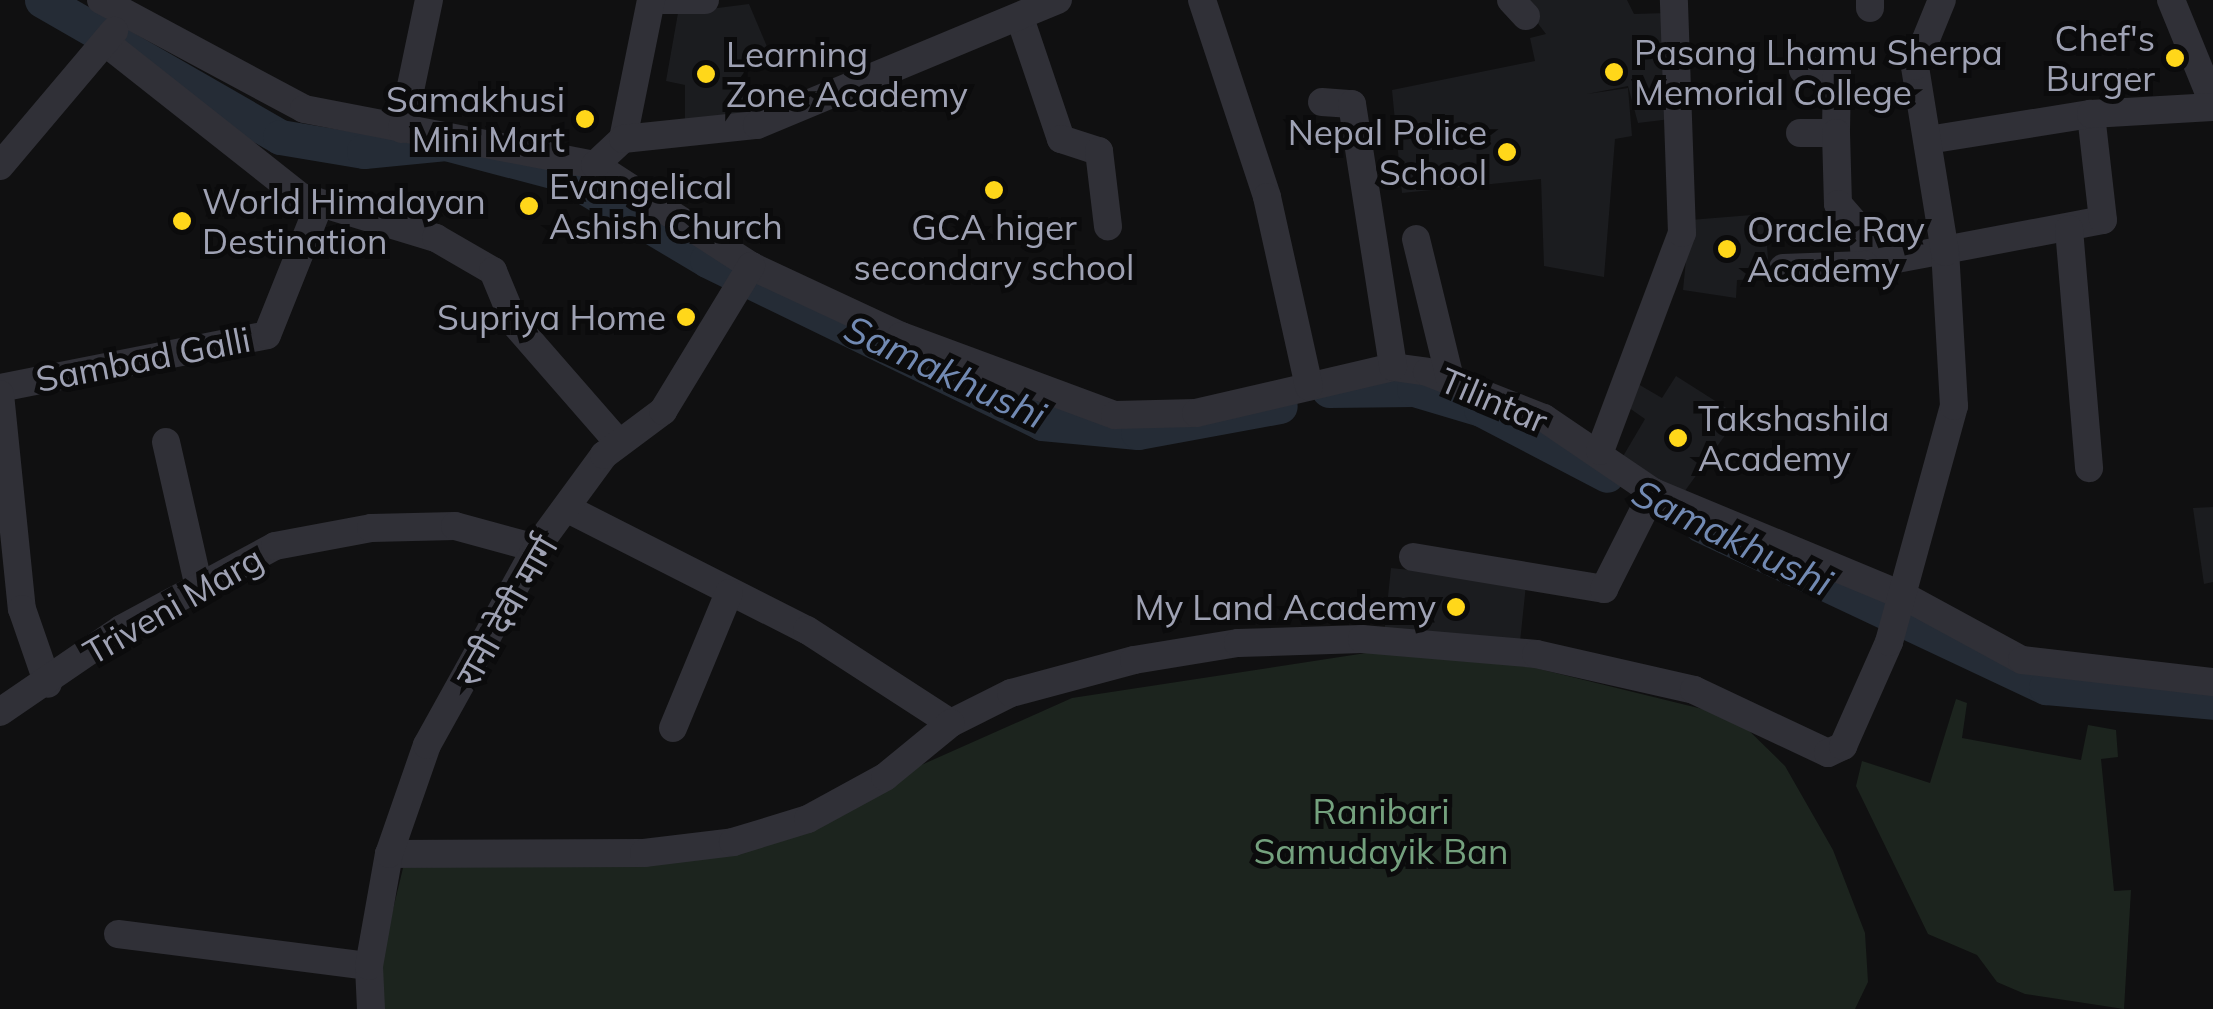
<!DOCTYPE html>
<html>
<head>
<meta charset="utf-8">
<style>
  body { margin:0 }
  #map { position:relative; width:2213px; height:1009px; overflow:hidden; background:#101011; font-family:Mulish,"Noto Sans Devanagari",sans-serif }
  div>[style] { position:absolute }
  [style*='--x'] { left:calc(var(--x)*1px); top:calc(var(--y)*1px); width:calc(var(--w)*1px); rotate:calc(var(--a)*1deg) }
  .built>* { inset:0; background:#1b1c1f; transform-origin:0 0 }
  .green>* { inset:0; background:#1c241e }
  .river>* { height:35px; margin:-17.5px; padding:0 17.5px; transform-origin:17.5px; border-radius:17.5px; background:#252c36 }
  .minor>* { height:28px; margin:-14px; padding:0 14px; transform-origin:14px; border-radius:14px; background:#303037 }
  .dots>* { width:28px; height:28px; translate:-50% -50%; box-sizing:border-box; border:5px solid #0b0b0c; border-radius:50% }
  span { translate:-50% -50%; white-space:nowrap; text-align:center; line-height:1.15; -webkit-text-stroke:10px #0b0b0c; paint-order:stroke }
  .poi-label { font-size:35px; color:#9fa2b4 }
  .right { translate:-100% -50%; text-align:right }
  .left { translate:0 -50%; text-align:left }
  .street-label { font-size:35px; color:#9fa2b4 }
  .park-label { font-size:35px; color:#74a17e }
  .water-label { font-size:38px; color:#728ab3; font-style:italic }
</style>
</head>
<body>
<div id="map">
  <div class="built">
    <div style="clip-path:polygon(1520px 0,1627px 0,1634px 14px,1667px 13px,1679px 118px,1638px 123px,1628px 86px,1587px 94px,1628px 88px,1632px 136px,1615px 139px,1604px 277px,1544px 266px,1541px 179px,1402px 193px,1392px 90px,1535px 61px,1530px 38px,1546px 34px)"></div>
    <div style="clip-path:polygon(749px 4px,771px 56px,742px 67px,757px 115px,685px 132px,685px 85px,666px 81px,678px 13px)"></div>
    <div style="clip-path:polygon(1764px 214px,1770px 279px,1737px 280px,1736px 298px,1683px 290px,1690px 220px)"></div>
    <div style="clip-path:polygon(1676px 376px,1739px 416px,1682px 495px,1622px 458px,1645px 419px,1625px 405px,1638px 384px,1662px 398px)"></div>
    <div style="clip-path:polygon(2213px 507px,2213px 582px,2204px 584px,2193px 508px)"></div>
    <div style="left:1391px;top:568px;width:136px;height:62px;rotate:6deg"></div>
  </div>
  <div class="green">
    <div style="clip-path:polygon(1379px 651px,1503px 660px,1735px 717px,1785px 766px,1833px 850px,1865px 933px,1868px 982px,1855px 1009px,384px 1009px,381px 959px,403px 868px,712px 858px,1072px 698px)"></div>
    <div style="clip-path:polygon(1956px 699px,1967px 703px,1962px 738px,2081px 760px,2088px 725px,2116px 730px,2118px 757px,2101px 759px,2114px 891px,2131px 890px,2124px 1009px,2025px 994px,1997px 982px,1977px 955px,1928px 934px,1856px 786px,1862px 761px,1930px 783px)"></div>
  </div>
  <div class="river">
    <div style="--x:42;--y:0;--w:275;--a:29.9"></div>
    <div style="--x:280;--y:137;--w:85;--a:9.5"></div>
    <div style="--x:364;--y:151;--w:82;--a:-5.6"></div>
    <div style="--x:446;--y:143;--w:121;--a:14.8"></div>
    <div style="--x:563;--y:174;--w:168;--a:30.8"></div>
    <div style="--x:707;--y:260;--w:373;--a:25.9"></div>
    <div style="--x:1042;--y:423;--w:96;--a:5.4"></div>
    <div style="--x:1138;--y:432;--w:144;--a:-10.4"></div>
    <div style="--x:1329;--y:390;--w:85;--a:-0.7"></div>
    <div style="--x:1414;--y:389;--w:70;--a:16.6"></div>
    <div style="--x:1481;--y:409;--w:142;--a:27.6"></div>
    <div style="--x:1701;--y:525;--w:381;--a:25.2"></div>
    <div style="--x:2046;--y:687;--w:168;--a:5.1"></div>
  </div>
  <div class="minor">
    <div style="--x:101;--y:0;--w:230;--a:28.2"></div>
    <div style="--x:304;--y:109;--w:296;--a:10.9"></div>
    <div style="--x:595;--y:165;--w:186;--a:32.9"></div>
    <div style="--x:751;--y:266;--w:166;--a:25"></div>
    <div style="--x:901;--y:336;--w:228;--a:20.3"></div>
    <div style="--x:1115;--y:415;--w:81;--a:-1.4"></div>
    <div style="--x:1196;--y:413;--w:202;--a:-13.1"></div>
    <div style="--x:1393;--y:367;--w:34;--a:8"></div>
    <div style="--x:1427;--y:372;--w:126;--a:21.5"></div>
    <div style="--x:1544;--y:418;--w:132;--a:34.2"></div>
    <div style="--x:1653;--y:492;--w:272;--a:22.5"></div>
    <div style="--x:1904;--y:596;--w:134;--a:28.5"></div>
    <div style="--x:2022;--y:660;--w:192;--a:6.6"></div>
    <div style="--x:655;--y:0;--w:50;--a:0"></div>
    <div style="--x:1202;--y:0;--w:207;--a:71.7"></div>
    <div style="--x:1267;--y:197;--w:194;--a:77.5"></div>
    <div style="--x:1511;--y:0;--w:22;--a:47"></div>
    <div style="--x:2171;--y:0;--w:111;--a:67.8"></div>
    <div style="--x:1870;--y:8;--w:8;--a:-90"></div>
    <div style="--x:1020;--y:18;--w:128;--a:71.3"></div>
    <div style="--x:1061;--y:139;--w:40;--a:18"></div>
    <div style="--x:1099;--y:151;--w:76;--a:83.2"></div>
    <div style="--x:106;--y:43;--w:248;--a:38.3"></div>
    <div style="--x:301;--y:197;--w:141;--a:16.9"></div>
    <div style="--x:436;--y:238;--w:66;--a:30.1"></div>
    <div style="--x:493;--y:271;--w:57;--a:67.5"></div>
    <div style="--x:515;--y:324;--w:157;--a:48.9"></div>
    <div style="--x:1803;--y:70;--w:34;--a:5"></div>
    <div style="--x:1837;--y:73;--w:60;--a:91"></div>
    <div style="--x:1322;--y:102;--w:30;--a:4"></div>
    <div style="--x:1352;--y:104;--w:266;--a:81.1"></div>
    <div style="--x:402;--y:129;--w:132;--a:-78.2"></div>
    <div style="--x:1800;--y:133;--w:36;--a:0"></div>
    <div style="--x:1836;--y:133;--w:71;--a:88.4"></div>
    <div style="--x:1838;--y:204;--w:38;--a:49"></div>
    <div style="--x:1863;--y:233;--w:32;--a:86"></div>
    <div style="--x:1865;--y:265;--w:242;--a:-10.7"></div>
    <div style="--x:2103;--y:220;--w:107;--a:-96.5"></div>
    <div style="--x:623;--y:139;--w:142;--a:-78.6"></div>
    <div style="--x:1928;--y:140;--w:165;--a:-9.1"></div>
    <div style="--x:2091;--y:114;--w:122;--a:-3.3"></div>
    <div style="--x:595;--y:165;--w:38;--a:-43"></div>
    <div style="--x:623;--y:139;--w:135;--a:-6"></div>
    <div style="--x:757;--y:125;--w:326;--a:-22.6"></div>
    <div style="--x:0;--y:166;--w:177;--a:-49.8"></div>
    <div style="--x:2069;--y:229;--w:240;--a:85.2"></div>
    <div style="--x:1416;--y:239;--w:144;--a:76.3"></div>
    <div style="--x:1783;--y:268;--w:82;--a:-2.1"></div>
    <div style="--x:0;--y:388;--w:272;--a:-11.2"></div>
    <div style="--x:267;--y:335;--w:140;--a:-68.2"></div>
    <div style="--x:0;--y:394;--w:216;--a:84.2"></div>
    <div style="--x:22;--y:609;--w:79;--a:70.9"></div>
    <div style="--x:166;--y:442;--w:145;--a:77.2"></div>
    <div style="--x:1600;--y:451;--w:233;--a:-69.4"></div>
    <div style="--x:1682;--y:233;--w:233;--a:-92"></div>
    <div style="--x:568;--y:509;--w:268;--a:26.9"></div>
    <div style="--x:807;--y:630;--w:171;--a:32.9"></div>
    <div style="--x:951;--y:723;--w:67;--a:-26.6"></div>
    <div style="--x:1011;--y:693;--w:127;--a:-15"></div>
    <div style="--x:1134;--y:660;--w:105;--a:-9.3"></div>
    <div style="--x:1238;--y:643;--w:124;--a:-1.8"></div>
    <div style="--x:1362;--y:639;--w:175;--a:4.9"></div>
    <div style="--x:1536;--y:654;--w:162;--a:12.8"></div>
    <div style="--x:1694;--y:690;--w:148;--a:25.2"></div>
    <div style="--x:1828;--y:753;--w:17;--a:-25"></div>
    <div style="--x:1843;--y:746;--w:114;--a:-66.1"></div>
    <div style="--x:1889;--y:642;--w:245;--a:-74.6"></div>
    <div style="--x:1954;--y:406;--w:154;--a:-93.3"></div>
    <div style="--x:1945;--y:252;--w:188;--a:-99.2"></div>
    <div style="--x:1915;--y:66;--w:71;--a:-67.8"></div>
    <div style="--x:1413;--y:557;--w:194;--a:9.5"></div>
    <div style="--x:1604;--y:589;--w:109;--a:-63.2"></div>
    <div style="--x:0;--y:712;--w:147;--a:-34.4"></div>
    <div style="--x:121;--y:629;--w:175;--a:-28.3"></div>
    <div style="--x:275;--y:546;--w:98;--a:-10.6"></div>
    <div style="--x:371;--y:528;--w:84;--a:-1.4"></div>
    <div style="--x:455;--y:526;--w:84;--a:15.2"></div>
    <div style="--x:673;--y:728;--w:146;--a:-67.5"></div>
    <div style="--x:389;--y:854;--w:255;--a:-0.2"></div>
    <div style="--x:644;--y:853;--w:90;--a:-7"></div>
    <div style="--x:733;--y:842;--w:78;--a:-17"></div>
    <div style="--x:808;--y:819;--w:88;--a:-28.6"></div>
    <div style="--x:885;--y:777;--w:85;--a:-39.3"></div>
    <div style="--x:118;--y:934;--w:253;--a:7.3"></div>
    <div style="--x:371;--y:1009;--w:43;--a:-92.7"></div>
    <div style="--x:369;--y:966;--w:114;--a:-79.9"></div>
    <div style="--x:389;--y:854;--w:115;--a:-70.8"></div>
    <div style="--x:427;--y:745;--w:225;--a:-61"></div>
    <div style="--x:536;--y:548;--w:115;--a:-53.8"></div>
    <div style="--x:604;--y:455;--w:74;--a:-36.7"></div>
    <div style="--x:663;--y:411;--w:170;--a:-58.7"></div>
  </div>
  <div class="dots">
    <div style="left:2175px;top:58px;background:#ffd71a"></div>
    <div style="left:1614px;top:72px;background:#ffd71a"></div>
    <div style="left:706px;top:74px;background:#ffd71a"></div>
    <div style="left:585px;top:119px;background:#ffd71a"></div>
    <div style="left:1507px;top:152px;background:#ffd71a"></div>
    <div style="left:994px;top:190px;background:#ffd71a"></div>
    <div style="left:529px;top:206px;background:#ffd71a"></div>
    <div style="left:182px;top:221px;background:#ffd71a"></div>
    <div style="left:1727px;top:249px;background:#ffd71a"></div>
    <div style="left:686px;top:317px;background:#ffd71a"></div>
    <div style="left:1678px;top:438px;background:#ffd71a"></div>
    <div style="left:1456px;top:607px;background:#ffd71a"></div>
  </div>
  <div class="poi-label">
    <span class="right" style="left:2155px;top:58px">Chef's<br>Burger</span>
    <span class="left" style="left:1634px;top:72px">Pasang Lhamu Sherpa<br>Memorial College</span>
    <span class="left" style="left:726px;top:74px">Learning<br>Zone Academy</span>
    <span class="right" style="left:565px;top:119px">Samakhusi<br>Mini Mart</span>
    <span class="right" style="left:1487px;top:152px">Nepal Police<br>School</span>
    <span class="left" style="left:549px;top:206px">Evangelical<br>Ashish Church</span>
    <span class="left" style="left:202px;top:221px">World Himalayan<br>Destination</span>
    <span style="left:994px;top:247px">GCA higer<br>secondary school</span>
    <span class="left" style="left:1747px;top:249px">Oracle Ray<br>Academy</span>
    <span class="right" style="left:666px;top:317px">Supriya Home</span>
    <span class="left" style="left:1698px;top:438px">Takshashila<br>Academy</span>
    <span class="right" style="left:1436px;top:607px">My Land Academy</span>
  </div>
  <div class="street-label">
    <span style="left:143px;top:359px;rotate:-11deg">Sambad Galli</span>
    <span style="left:1494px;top:400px;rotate:23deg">Tilintar</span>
    <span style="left:173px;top:605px;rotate:-30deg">Triveni Marg</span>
    <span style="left:506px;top:611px;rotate:-60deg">रानी देवी मार्ग</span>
  </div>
  <div class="park-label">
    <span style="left:1381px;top:831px">Ranibari<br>Samudayik Ban</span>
  </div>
  <div class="water-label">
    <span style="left:945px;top:372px;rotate:25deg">Samakhushi</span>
    <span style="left:1732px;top:538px;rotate:26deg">Samakhushi</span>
  </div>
</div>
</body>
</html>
